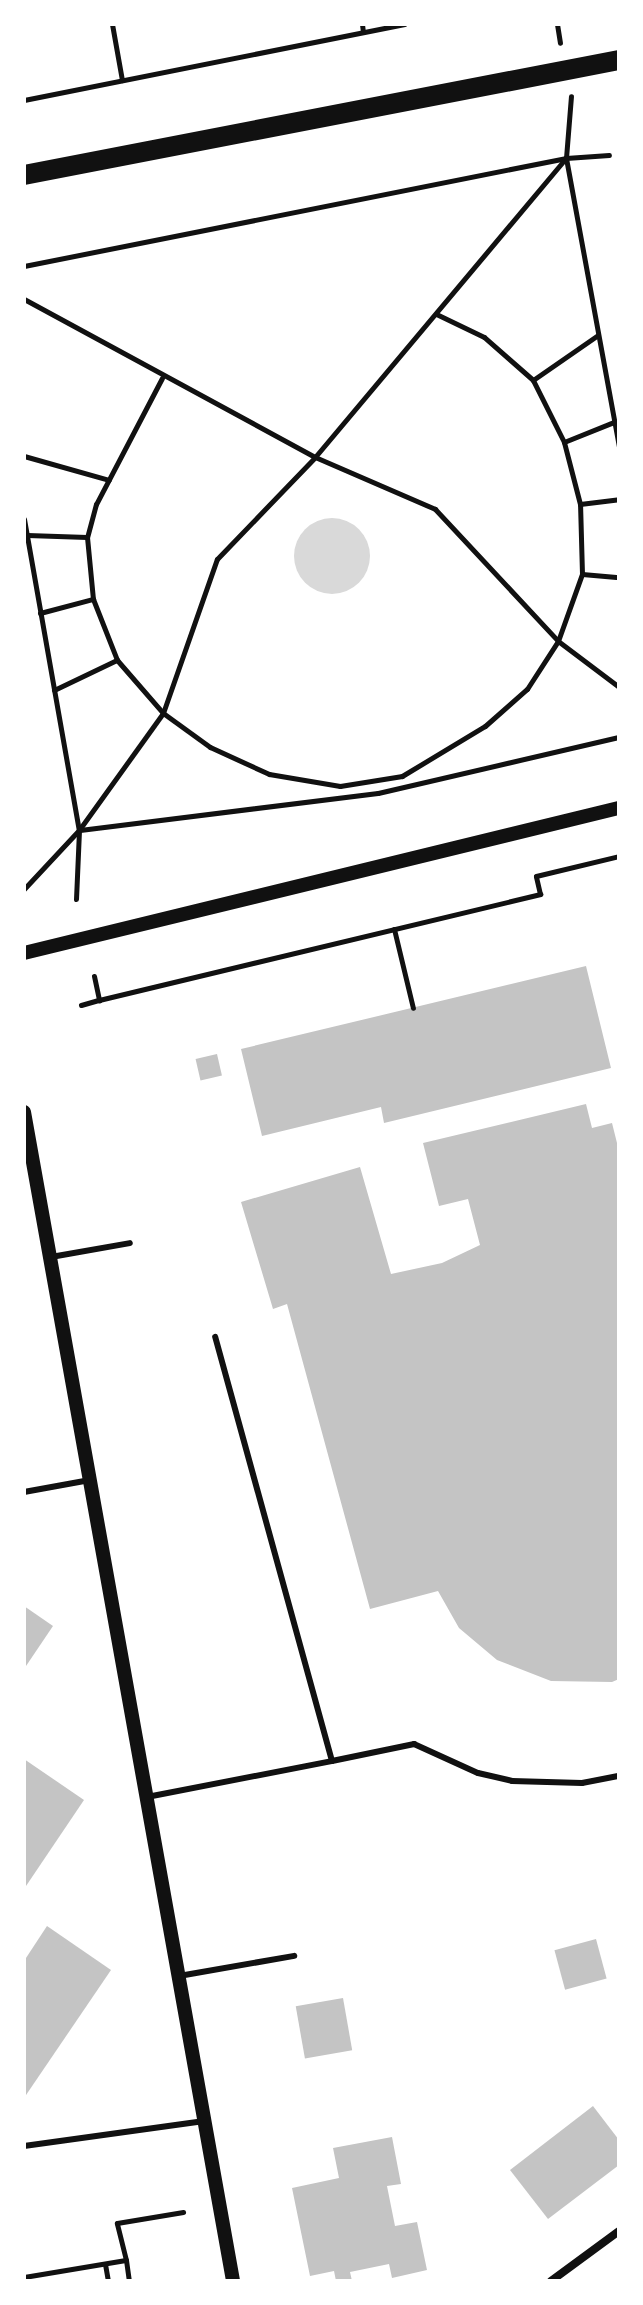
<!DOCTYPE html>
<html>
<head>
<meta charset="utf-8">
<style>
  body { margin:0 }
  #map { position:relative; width:643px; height:2305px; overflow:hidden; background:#fff; font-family:"Source Sans 3",sans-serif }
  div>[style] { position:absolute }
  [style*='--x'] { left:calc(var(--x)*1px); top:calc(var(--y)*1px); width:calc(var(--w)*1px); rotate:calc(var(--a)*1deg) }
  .water>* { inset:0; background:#d9d9d9 }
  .round { border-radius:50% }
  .building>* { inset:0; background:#c4c4c4; transform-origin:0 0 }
  .path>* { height:5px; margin:-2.5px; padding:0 2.5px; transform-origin:2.5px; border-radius:2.5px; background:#111 }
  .service>* { height:6px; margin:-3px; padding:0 3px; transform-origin:3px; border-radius:3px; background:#111 }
  .minor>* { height:8px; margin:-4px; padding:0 4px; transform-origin:4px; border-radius:4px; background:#111 }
  .tertiary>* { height:14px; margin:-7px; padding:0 7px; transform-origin:7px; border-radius:7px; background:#111 }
  .primary>* { height:20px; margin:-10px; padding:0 10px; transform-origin:10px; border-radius:10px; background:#111 }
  span { translate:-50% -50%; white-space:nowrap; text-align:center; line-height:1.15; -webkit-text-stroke:6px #fff; paint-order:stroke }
  .frame { position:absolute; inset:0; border:26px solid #fff; pointer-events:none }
</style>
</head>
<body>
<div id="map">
  <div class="water">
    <div class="round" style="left:294px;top:518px;width:76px;height:76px"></div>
  </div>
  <div class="building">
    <div style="clip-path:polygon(586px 966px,611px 1068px,384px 1123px,381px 1107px,262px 1136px,241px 1049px)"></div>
    <div style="left:217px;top:1054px;width:22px;height:22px;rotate:77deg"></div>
    <div style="clip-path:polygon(586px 1104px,592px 1128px,612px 1123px,619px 1151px,619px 1679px,612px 1682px,551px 1681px,497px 1660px,459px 1628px,438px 1591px,370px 1609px,287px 1304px,273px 1309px,241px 1202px,360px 1167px,391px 1274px,442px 1263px,480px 1245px,468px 1199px,439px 1206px,423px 1143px)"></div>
    <div style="clip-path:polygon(24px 1606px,53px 1626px,24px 1669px)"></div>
    <div style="clip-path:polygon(24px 1759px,84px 1800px,24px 1889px)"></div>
    <div style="clip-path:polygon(47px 1926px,111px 1970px,24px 2098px,24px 1961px)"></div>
    <div style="left:596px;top:1939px;width:41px;height:43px;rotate:75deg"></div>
    <div style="left:343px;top:1998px;width:53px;height:48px;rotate:80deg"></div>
    <div style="clip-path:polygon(593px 2106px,619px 2140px,619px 2165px,548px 2219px,510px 2170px)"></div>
    <div style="clip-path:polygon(392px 2137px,401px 2184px,387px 2186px,395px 2226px,417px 2222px,427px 2270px,392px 2278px,389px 2264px,350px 2272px,352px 2281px,336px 2281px,334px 2271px,310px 2276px,292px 2188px,339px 2178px,333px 2148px)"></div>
  </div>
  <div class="path">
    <div style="--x:112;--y:24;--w:57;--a:79.9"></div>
    <div style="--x:362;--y:24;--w:8;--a:83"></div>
    <div style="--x:557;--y:24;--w:19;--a:81"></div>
    <div style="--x:24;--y:100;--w:388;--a:-11.3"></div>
    <div style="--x:566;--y:158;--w:62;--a:-85.4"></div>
    <div style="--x:24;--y:266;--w:553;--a:-11.27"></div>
    <div style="--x:566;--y:158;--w:43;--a:-4"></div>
    <div style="--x:24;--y:299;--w:331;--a:28.5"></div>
    <div style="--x:315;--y:457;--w:131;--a:23.4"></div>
    <div style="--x:435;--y:509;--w:180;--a:47"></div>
    <div style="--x:558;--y:641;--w:76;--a:37"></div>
    <div style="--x:162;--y:378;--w:142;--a:117.6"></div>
    <div style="--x:96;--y:504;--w:34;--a:105"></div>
    <div style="--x:87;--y:537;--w:62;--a:84.5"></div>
    <div style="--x:93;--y:599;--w:66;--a:68.5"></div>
    <div style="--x:117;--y:660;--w:70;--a:49"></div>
    <div style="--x:163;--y:713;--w:58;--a:35.9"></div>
    <div style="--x:210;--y:747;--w:65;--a:24.6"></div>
    <div style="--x:269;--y:774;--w:72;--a:9.6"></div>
    <div style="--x:340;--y:786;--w:63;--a:-9.2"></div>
    <div style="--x:402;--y:776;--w:97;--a:-31.1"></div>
    <div style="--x:485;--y:726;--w:56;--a:-41.4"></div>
    <div style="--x:527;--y:689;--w:57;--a:-57.1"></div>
    <div style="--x:558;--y:641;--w:71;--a:-70.3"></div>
    <div style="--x:582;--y:574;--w:70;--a:-91.6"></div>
    <div style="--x:580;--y:504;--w:64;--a:-104.5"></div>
    <div style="--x:564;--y:442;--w:69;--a:-116.6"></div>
    <div style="--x:533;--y:380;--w:65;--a:-138.7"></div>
    <div style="--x:484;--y:337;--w:53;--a:-154.4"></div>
    <div style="--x:533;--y:380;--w:79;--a:-34.7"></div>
    <div style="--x:564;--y:442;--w:54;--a:-21.8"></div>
    <div style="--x:24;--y:456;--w:88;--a:15.8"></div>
    <div style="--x:580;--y:504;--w:39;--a:-7"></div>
    <div style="--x:24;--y:519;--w:316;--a:80"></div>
    <div style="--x:79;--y:830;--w:81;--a:133"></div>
    <div style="--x:27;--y:535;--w:60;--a:1.9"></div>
    <div style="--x:582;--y:574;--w:37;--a:5"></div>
    <div style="--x:40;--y:613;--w:55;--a:-14.8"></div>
    <div style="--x:54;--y:690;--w:70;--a:-25.5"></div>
    <div style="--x:80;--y:830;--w:300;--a:-7.1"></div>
    <div style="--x:378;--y:793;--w:247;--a:-13.1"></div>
    <div style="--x:76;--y:899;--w:69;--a:-87.5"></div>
    <div style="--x:79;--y:830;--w:144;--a:-54.3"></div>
    <div style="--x:163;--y:713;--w:163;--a:-70.7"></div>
    <div style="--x:217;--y:559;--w:141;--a:-46.1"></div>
    <div style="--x:315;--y:457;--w:390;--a:-50"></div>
    <div style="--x:566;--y:158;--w:295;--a:79.6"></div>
    <div style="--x:394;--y:929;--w:81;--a:76.5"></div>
    <div style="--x:94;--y:976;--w:25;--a:78"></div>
    <div style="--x:99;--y:1000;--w:454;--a:-13.5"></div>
    <div style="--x:540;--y:894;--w:18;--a:-103"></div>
    <div style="--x:536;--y:876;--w:85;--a:-13.5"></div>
    <div style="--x:81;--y:1005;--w:19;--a:-16"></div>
    <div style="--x:126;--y:2260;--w:38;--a:-104"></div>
    <div style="--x:117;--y:2223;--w:67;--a:-9.5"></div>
    <div style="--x:105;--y:2264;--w:17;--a:80"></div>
    <div style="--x:24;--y:2277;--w:103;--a:-9.5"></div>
    <div style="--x:126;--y:2260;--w:21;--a:82"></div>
  </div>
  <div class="service">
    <div style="--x:51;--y:1257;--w:80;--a:-10"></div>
    <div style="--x:24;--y:1492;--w:67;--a:-10.3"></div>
    <div style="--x:332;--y:1761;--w:84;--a:-11.7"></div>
    <div style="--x:414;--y:1744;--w:70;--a:24.4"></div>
    <div style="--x:478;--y:1773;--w:35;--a:13"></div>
    <div style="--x:512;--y:1781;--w:70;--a:1.6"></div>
    <div style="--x:582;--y:1783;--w:38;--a:-11"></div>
    <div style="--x:147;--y:1797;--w:188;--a:-11"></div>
    <div style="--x:332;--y:1761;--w:440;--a:-105.4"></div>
    <div style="--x:179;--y:1976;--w:117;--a:-9.9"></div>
    <div style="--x:24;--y:2146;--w:182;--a:-7.9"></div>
  </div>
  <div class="minor">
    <div style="--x:551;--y:2281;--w:84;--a:-36.3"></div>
  </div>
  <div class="tertiary">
    <div style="--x:24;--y:953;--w:612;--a:-13.7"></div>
    <div style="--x:24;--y:1112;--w:1188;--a:79.86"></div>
  </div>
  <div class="primary">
    <div style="--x:24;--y:175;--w:606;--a:-10.94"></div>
  </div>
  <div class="frame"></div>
</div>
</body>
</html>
